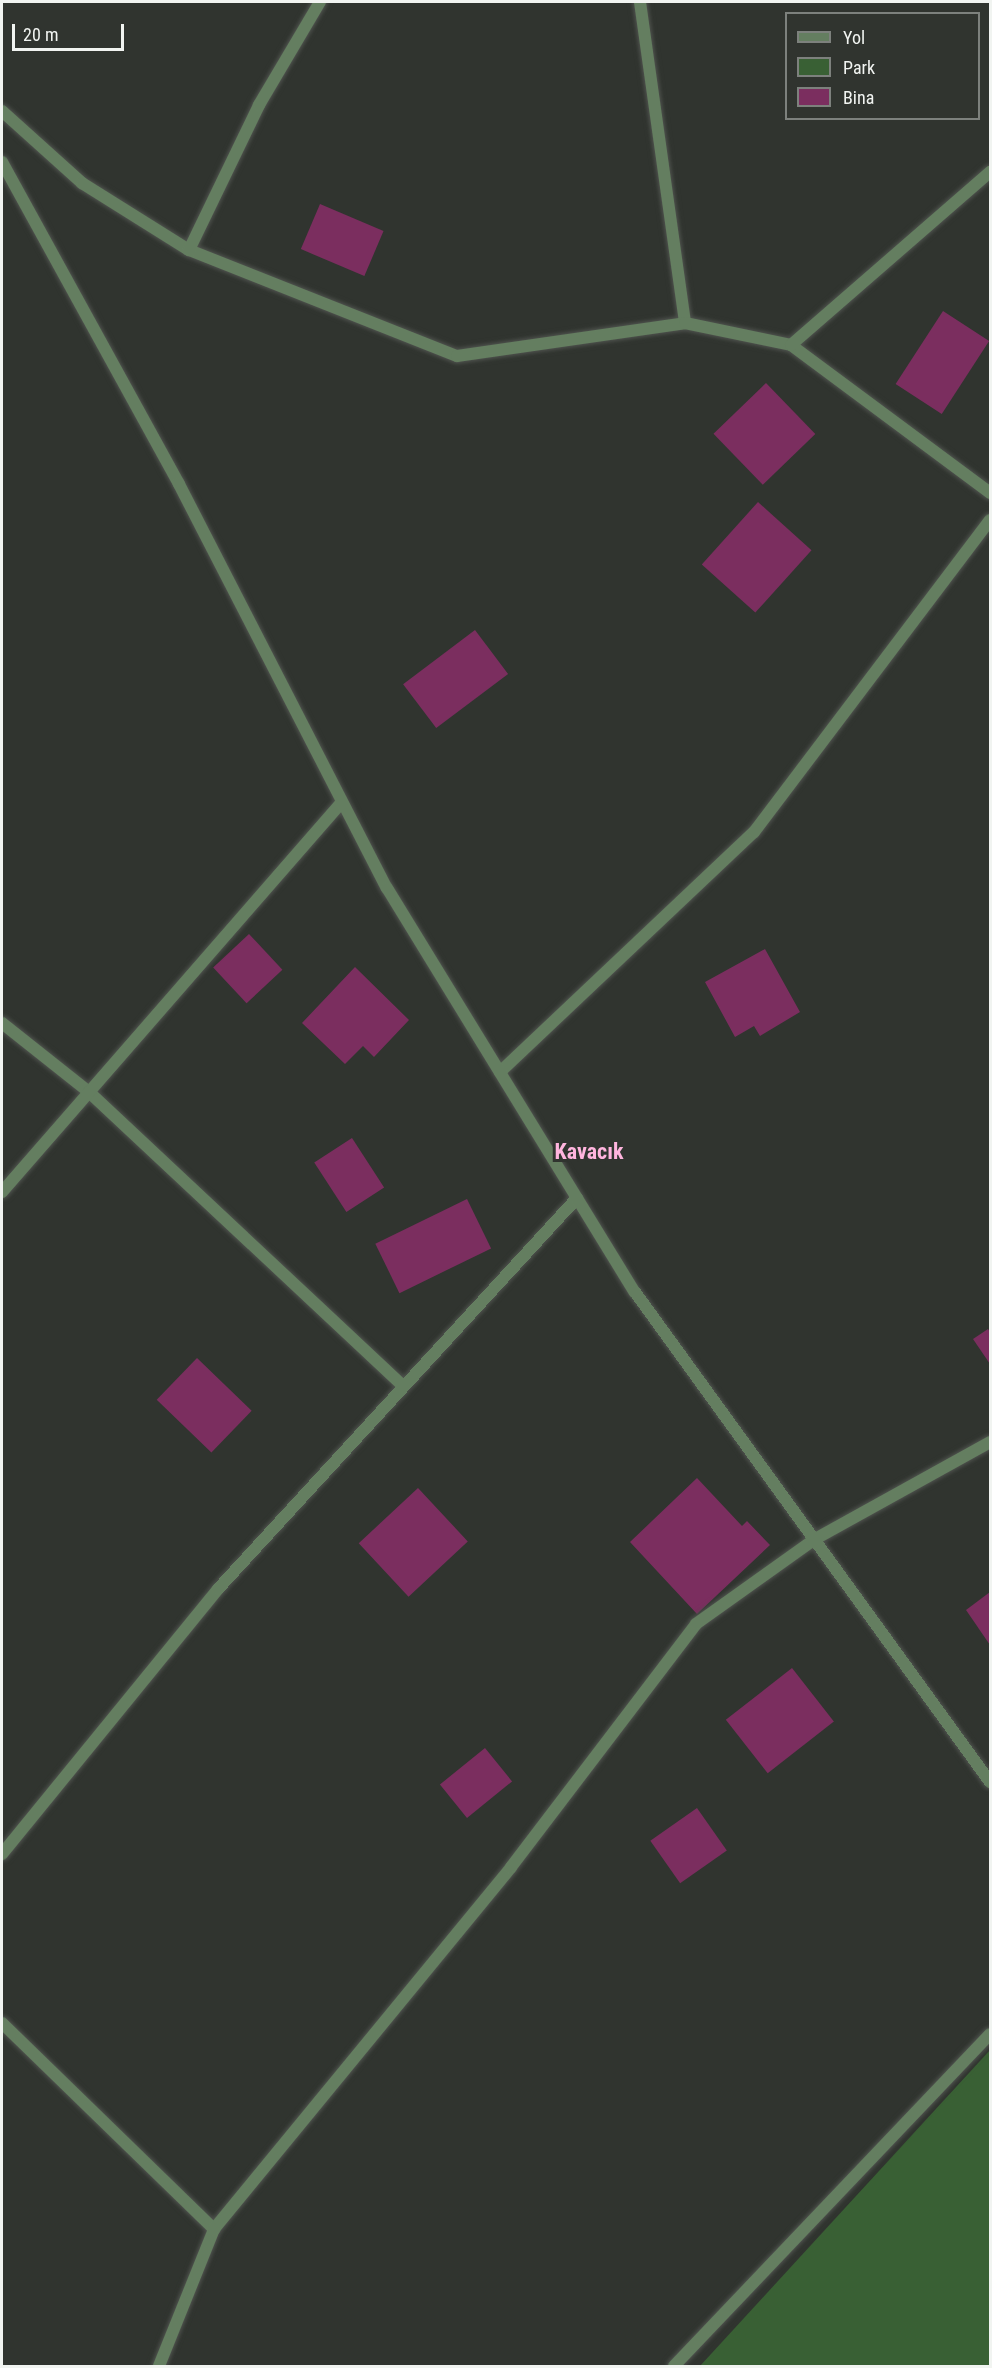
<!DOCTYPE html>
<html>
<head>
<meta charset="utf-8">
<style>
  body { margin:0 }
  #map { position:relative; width:992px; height:2368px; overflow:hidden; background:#30342f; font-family:"Roboto Condensed",sans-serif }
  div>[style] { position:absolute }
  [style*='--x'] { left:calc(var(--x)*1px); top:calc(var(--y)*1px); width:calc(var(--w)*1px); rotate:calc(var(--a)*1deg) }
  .green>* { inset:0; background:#396034 }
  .building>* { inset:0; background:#7b2e5f; transform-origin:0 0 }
  .roads { filter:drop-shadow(0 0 2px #4f534e) drop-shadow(0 0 2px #4f534e) }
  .minor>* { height:12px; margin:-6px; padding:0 6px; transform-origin:6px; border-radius:6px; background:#647e60 }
  .tertiary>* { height:12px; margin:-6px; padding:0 6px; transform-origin:6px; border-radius:6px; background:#647e60 }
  span { translate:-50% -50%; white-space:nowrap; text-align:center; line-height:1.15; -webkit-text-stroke:6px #30342f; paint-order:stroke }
  .district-label { font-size:22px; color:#ffb5de; font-weight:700 }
  .frame { position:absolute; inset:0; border:3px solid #f1f4f1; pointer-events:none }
  .legend { position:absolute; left:785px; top:12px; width:195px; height:108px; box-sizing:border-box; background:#30342f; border:2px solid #7d817d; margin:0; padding:8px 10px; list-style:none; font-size:18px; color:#f1f4f1 }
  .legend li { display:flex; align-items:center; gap:12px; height:30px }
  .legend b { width:30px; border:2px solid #7d817d }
  .scale { position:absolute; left:12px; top:24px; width:112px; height:27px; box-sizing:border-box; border:3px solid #f1f4f1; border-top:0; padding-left:8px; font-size:18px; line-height:21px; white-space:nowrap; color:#f1f4f1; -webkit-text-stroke:4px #30342f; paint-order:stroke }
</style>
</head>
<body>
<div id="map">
  <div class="green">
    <div style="clip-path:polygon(990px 2050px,990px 2366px,700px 2366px)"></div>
  </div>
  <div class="building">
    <div style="left:320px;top:204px;width:69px;height:49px;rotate:23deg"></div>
    <div style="left:943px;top:311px;width:55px;height:87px;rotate:33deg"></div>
    <div style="left:766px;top:383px;width:71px;height:73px;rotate:46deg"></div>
    <div style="left:758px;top:502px;width:72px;height:84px;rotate:42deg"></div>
    <div style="left:475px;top:630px;width:55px;height:90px;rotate:53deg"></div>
    <div style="left:249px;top:934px;width:49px;height:49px;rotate:47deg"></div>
    <div style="clip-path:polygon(765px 949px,800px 1012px,760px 1036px,754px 1026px,735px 1037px,705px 982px)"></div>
    <div style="clip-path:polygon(355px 967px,409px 1020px,374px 1057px,363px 1046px,345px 1064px,302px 1023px)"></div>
    <div style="left:352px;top:1138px;width:59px;height:45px;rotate:57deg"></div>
    <div style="left:467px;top:1199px;width:55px;height:102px;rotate:64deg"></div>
    <div style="clip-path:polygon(988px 1329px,990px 1332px,990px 1364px,973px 1339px)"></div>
    <div style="left:197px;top:1358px;width:76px;height:58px;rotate:44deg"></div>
    <div style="clip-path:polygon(697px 1478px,742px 1526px,747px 1521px,770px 1545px,697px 1614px,630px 1542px)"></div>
    <div style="left:418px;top:1488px;width:73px;height:81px;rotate:47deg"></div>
    <div style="clip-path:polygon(990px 1592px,990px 1645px,966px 1610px)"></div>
    <div style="left:792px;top:1668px;width:68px;height:84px;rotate:52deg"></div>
    <div style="left:485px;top:1748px;width:43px;height:58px;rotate:51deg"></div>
    <div style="left:697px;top:1808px;width:52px;height:57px;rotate:55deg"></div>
  </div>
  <div class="roads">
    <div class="minor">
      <div style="--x:640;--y:2;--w:324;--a:82"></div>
      <div style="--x:2;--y:111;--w:108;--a:42"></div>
      <div style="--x:82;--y:183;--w:126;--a:32.1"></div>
      <div style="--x:189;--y:250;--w:288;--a:21.6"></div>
      <div style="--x:457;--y:356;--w:230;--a:-8.2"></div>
      <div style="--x:685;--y:323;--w:108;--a:11.7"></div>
      <div style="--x:791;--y:345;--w:248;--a:36.6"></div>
      <div style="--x:189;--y:250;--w:161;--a:-64.2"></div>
      <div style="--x:259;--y:105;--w:120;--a:-59.4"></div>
      <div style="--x:791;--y:345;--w:264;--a:-41"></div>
      <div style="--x:2;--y:1023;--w:111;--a:38.4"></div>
      <div style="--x:89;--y:1092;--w:430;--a:43.1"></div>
      <div style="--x:500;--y:1072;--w:349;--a:-43.4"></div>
      <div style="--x:754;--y:832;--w:391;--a:-52.9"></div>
      <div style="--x:2;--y:1192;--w:517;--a:-48.92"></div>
      <div style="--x:2;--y:1854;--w:342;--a:-50.8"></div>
      <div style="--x:218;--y:1589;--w:531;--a:-47.44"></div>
      <div style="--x:2;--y:2023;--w:296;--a:44.2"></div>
      <div style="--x:159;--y:2366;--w:148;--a:-68.1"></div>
      <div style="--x:214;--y:2229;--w:468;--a:-50.6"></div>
      <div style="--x:511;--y:1867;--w:305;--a:-52.7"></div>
      <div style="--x:696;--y:1624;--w:146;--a:-35.5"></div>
      <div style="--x:815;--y:1539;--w:200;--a:-29"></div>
      <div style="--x:674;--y:2366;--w:458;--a:-46.4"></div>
    </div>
    <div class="tertiary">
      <div style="--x:2;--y:162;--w:367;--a:61.2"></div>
      <div style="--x:179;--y:484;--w:454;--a:62.8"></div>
      <div style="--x:387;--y:888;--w:474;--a:58.5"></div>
      <div style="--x:635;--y:1292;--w:605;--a:54.08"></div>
    </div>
  </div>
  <div class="district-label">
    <span style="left:589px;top:1152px">Kavacık</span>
  </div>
  <div class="frame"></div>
  <ul class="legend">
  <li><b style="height:8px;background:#647e60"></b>Yol</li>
  <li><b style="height:16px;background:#396034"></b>Park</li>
  <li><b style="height:16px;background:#7b2e5f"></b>Bina</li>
  </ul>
  <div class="scale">20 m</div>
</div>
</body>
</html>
